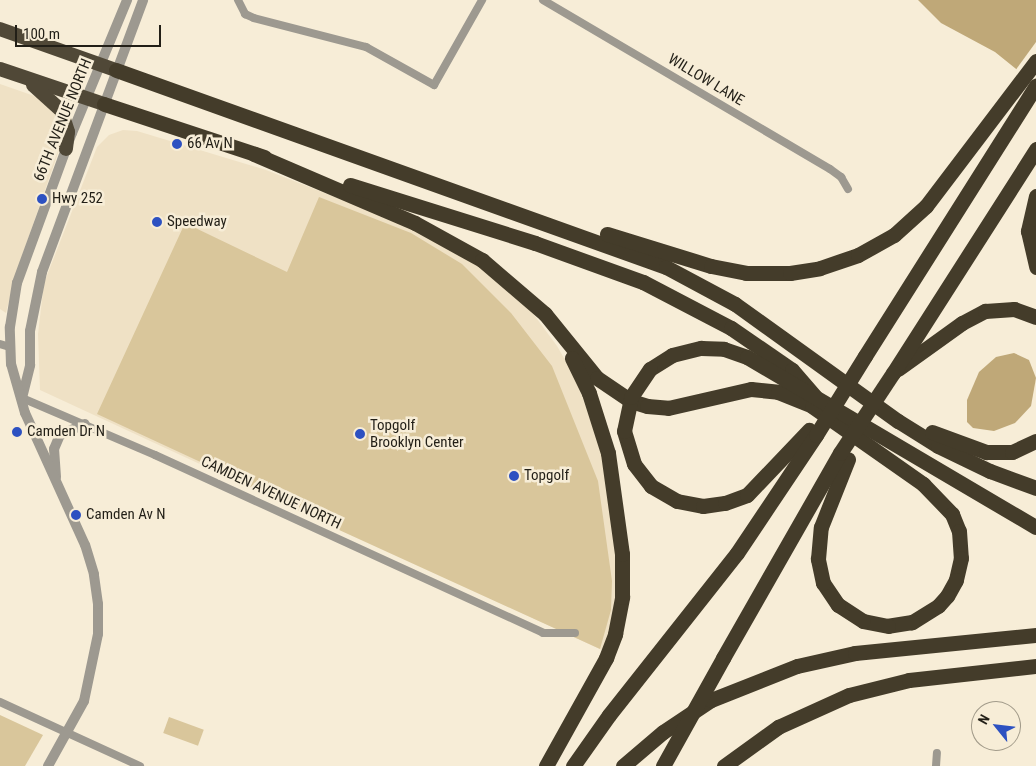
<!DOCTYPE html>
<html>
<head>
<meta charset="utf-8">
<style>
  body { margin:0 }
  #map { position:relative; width:1036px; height:766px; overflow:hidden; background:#f7edd7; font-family:"Roboto Condensed",sans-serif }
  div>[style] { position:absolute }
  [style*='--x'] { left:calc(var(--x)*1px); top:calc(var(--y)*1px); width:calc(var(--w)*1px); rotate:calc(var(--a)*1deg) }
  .built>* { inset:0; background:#efe1c5 }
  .green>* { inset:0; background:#d9c69b; transform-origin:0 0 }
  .water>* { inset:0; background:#bfa878 }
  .pier>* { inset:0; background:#f7edd7 }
  .minor>* { height:8px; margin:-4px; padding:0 4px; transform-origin:4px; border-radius:4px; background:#9d9990 }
  .tertiary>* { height:10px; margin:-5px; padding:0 5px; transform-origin:5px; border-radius:5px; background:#9d9990 }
  .trunk>* { height:14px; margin:-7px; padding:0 7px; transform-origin:7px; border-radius:7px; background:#504837 }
  .motorway>* { height:15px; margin:-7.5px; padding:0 7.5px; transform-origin:7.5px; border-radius:7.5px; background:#443c2a }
  .motorway-bridge>* { height:15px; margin:-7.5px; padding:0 7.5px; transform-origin:7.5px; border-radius:7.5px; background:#443c2a }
  .dots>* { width:14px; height:14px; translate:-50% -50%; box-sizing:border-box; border:2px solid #f7edd7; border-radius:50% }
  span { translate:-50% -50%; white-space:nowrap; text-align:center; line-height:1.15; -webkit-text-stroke:5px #f7edd7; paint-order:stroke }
  .street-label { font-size:15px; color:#221f17 }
  .poi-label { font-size:15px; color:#221f17 }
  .left { translate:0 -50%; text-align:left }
  .north { position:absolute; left:971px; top:701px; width:50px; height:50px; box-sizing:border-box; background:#f7edd7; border:1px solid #a29b8a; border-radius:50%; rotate:299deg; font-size:14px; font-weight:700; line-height:20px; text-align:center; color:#221f17 }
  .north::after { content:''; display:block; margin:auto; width:18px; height:22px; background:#2d51c1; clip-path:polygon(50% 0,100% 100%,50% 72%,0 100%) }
  .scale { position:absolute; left:15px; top:25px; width:146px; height:22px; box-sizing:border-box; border:2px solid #221f17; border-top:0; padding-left:6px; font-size:15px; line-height:18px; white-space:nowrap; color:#221f17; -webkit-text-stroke:4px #f7edd7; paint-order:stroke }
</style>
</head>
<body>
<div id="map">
  <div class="built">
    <div style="clip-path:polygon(0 84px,43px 99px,56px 109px,64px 136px,16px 273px,6px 313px,0 309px)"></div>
    <div style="clip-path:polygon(123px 130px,137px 131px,266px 170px,411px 227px,474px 261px,526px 304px,557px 346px,576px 379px,605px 462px,617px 551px,617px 601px,604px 651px,40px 390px,38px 334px,44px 283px,97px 147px,109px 135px)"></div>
  </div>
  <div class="green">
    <div style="clip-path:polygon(319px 197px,411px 233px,462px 264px,511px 313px,552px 366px,598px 481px,612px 581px,611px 610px,600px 649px,280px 503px,222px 472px,97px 414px,185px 223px,287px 272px)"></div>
    <div style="clip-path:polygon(0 715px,43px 735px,25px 766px,0 766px)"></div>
    <div style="left:169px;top:717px;width:37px;height:17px;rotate:20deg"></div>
  </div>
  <div class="water">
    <div style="clip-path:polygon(918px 0,1036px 0,1036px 85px,995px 52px,941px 23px)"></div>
    <div style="clip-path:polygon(1014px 353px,1029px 360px,1036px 378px,1031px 406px,1015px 423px,994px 431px,973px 428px,967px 422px,967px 400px,979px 372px,996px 357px)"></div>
  </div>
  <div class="pier">
    <div style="clip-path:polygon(1036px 42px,1036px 87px,1015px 71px)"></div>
  </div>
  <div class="minor">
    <div style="--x:238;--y:0;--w:16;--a:63"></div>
    <div style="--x:245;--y:14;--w:10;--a:24"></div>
    <div style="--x:254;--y:18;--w:116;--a:14.5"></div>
    <div style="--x:366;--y:47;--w:78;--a:29.2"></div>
    <div style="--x:434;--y:85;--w:98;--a:-60.5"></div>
    <div style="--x:543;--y:0;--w:333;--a:30.5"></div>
    <div style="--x:830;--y:169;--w:14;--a:36"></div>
    <div style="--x:841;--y:177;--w:14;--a:60"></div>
    <div style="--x:0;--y:344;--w:10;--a:17"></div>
    <div style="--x:22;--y:398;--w:145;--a:23.2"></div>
    <div style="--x:155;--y:455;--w:427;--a:24.6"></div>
    <div style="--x:543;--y:633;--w:32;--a:0"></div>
    <div style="--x:0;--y:702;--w:154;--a:24.6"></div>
    <div style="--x:936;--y:766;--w:13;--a:-86"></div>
  </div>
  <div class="tertiary">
    <div style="--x:22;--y:398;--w:34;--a:-76"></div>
    <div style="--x:30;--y:365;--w:34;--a:-90"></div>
    <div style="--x:30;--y:331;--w:60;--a:-78.5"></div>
    <div style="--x:42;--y:272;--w:290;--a:-69.6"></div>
    <div style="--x:56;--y:477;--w:28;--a:-94"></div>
    <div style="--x:54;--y:449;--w:15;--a:-67"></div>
    <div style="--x:60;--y:435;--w:27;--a:-24"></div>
    <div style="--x:48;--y:766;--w:74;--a:-61"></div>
    <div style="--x:84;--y:701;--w:68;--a:-78.2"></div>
    <div style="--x:98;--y:634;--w:30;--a:-90"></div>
    <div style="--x:98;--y:604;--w:30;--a:-98"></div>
    <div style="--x:94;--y:574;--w:30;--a:-107"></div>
    <div style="--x:85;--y:545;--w:145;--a:-114.4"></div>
    <div style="--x:25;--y:413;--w:51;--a:-105.9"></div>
    <div style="--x:11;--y:364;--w:37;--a:-92"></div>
    <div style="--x:10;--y:327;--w:45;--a:-81"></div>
    <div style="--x:17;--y:283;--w:160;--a:-69.9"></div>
    <div style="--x:72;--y:133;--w:144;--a:-67.5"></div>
  </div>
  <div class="trunk">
    <div style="--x:0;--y:29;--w:123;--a:19.5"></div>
    <div style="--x:0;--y:69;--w:110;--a:18.6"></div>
    <div style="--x:33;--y:85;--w:38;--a:42"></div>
    <div style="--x:61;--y:110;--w:23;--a:72"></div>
    <div style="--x:68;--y:132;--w:17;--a:97"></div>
  </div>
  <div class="motorway">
    <div style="--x:116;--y:70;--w:584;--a:19.71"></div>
    <div style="--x:666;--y:267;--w:78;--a:28.2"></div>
    <div style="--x:735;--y:304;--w:201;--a:35.7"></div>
    <div style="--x:898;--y:421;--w:47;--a:32"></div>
    <div style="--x:938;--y:446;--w:58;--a:25.7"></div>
    <div style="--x:990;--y:471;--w:49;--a:20.3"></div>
    <div style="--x:104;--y:104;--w:169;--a:18.3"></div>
    <div style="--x:254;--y:154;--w:175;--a:23.2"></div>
    <div style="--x:415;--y:223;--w:77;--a:28.9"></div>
    <div style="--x:482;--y:260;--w:83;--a:40.6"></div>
    <div style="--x:545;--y:314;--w:82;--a:50.9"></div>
    <div style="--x:597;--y:378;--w:41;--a:34.1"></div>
    <div style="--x:631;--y:401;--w:17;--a:17"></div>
    <div style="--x:647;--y:406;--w:21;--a:5"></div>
    <div style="--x:668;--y:408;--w:85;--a:-12.9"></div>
    <div style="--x:751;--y:389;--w:27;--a:6"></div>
    <div style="--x:778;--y:392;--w:37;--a:22"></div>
    <div style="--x:812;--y:406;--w:136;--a:35.1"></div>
    <div style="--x:923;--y:484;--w:42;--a:46"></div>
    <div style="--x:952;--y:514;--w:18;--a:68"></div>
    <div style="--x:959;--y:531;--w:27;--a:86"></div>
    <div style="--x:961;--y:558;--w:23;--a:103"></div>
    <div style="--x:956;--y:580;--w:18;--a:119"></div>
    <div style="--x:947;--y:596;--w:13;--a:132"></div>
    <div style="--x:938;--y:606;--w:31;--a:148"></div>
    <div style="--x:912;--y:622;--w:24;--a:171"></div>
    <div style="--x:888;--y:626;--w:25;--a:-169"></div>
    <div style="--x:863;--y:621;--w:30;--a:-147"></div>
    <div style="--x:838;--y:605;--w:27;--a:-124"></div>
    <div style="--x:823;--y:583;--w:25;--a:-102"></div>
    <div style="--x:818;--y:559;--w:32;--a:-85"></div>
    <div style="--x:821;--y:527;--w:73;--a:-68.3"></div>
    <div style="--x:350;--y:185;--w:194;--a:17.4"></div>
    <div style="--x:535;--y:243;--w:115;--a:19.9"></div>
    <div style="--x:643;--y:282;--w:99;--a:27.6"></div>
    <div style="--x:731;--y:328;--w:74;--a:34.5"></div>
    <div style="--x:792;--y:370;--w:35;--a:49"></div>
    <div style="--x:1036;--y:196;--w:36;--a:103"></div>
    <div style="--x:1028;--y:231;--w:37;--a:77"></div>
    <div style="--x:607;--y:234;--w:109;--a:17.1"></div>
    <div style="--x:711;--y:266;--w:36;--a:11"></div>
    <div style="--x:746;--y:273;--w:44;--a:0"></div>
    <div style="--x:790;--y:273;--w:30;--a:-9"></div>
    <div style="--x:820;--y:268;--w:40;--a:-18.9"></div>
    <div style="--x:858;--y:255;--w:41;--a:-29.1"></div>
    <div style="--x:894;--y:235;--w:43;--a:-42.2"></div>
    <div style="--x:926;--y:206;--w:182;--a:-52.8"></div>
    <div style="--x:865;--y:356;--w:320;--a:-57.7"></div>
    <div style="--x:650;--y:369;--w:26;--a:-32"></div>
    <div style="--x:672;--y:355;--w:30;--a:-14"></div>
    <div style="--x:701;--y:348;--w:23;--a:2"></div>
    <div style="--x:724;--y:349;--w:24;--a:19"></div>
    <div style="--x:747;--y:357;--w:335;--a:30.5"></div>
    <div style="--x:898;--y:369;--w:79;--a:-35.7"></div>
    <div style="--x:962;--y:323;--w:26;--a:-28"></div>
    <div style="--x:985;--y:311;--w:29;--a:-4"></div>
    <div style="--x:1014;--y:309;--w:23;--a:20"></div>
    <div style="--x:893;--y:373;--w:266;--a:-57.4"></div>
    <div style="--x:624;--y:431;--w:34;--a:73"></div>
    <div style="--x:634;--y:464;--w:28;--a:52"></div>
    <div style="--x:651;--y:486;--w:30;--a:30"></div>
    <div style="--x:677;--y:501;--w:26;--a:11"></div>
    <div style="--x:703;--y:506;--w:22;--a:-8"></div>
    <div style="--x:725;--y:503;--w:23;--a:-20"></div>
    <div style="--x:747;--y:495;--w:90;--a:-46.4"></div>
    <div style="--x:932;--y:432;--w:58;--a:20.3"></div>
    <div style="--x:986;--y:452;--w:26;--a:0"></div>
    <div style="--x:1012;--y:452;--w:26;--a:-25"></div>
    <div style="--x:723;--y:658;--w:236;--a:-60.3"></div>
    <div style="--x:546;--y:766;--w:124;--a:-60.9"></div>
    <div style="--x:606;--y:658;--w:26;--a:-69"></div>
    <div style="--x:615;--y:634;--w:38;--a:-79"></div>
    <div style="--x:622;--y:597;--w:43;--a:-90"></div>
    <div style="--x:622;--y:554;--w:102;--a:-97.9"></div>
    <div style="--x:608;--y:453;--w:63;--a:-107.6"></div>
    <div style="--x:589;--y:393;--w:39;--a:-116"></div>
    <div style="--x:573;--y:766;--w:62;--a:-54.8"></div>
    <div style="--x:609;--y:715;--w:206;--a:-51.7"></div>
    <div style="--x:737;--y:553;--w:142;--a:-56.2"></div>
    <div style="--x:623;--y:766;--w:52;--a:-40.4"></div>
    <div style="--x:663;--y:732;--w:58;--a:-33.7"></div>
    <div style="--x:711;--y:700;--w:92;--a:-21.6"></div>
    <div style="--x:797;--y:666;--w:59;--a:-12.6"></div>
    <div style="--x:855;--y:653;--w:182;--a:-5.7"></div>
    <div style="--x:724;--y:766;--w:67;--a:-35.8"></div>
    <div style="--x:778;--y:727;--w:78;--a:-24.3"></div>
    <div style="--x:849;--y:695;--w:62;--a:-14"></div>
    <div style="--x:909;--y:680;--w:128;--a:-6.3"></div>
  </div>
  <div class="motorway-bridge">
    <div style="--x:624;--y:431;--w:35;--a:-78"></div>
    <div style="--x:631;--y:397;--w:34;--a:-56"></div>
    <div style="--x:816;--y:435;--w:93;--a:-58.2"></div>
    <div style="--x:840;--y:453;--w:96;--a:-56.5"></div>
    <div style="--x:663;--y:766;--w:124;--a:-60.9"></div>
  </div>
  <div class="dots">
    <div style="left:177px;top:144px;background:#2d51c1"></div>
    <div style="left:42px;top:199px;background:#2d51c1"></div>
    <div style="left:157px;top:222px;background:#2d51c1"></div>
    <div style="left:17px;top:432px;background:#2d51c1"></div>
    <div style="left:360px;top:434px;background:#2d51c1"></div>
    <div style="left:514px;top:476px;background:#2d51c1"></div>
    <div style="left:76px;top:515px;background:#2d51c1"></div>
  </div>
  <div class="street-label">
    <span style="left:706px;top:80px;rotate:31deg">WILLOW LANE</span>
    <span style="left:63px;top:120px;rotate:-68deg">66TH AVENUE NORTH</span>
    <span style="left:271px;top:493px;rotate:25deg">CAMDEN AVENUE NORTH</span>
  </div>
  <div class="poi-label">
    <span class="left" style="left:187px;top:144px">66 Av N</span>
    <span class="left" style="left:52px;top:199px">Hwy 252</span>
    <span class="left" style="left:167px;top:222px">Speedway</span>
    <span class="left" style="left:370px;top:434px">Topgolf<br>Brooklyn Center</span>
    <span class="left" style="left:27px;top:432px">Camden Dr N</span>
    <span class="left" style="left:524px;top:476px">Topgolf</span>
    <span class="left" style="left:86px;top:515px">Camden Av N</span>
  </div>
  <div class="north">N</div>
  <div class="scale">100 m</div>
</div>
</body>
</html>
